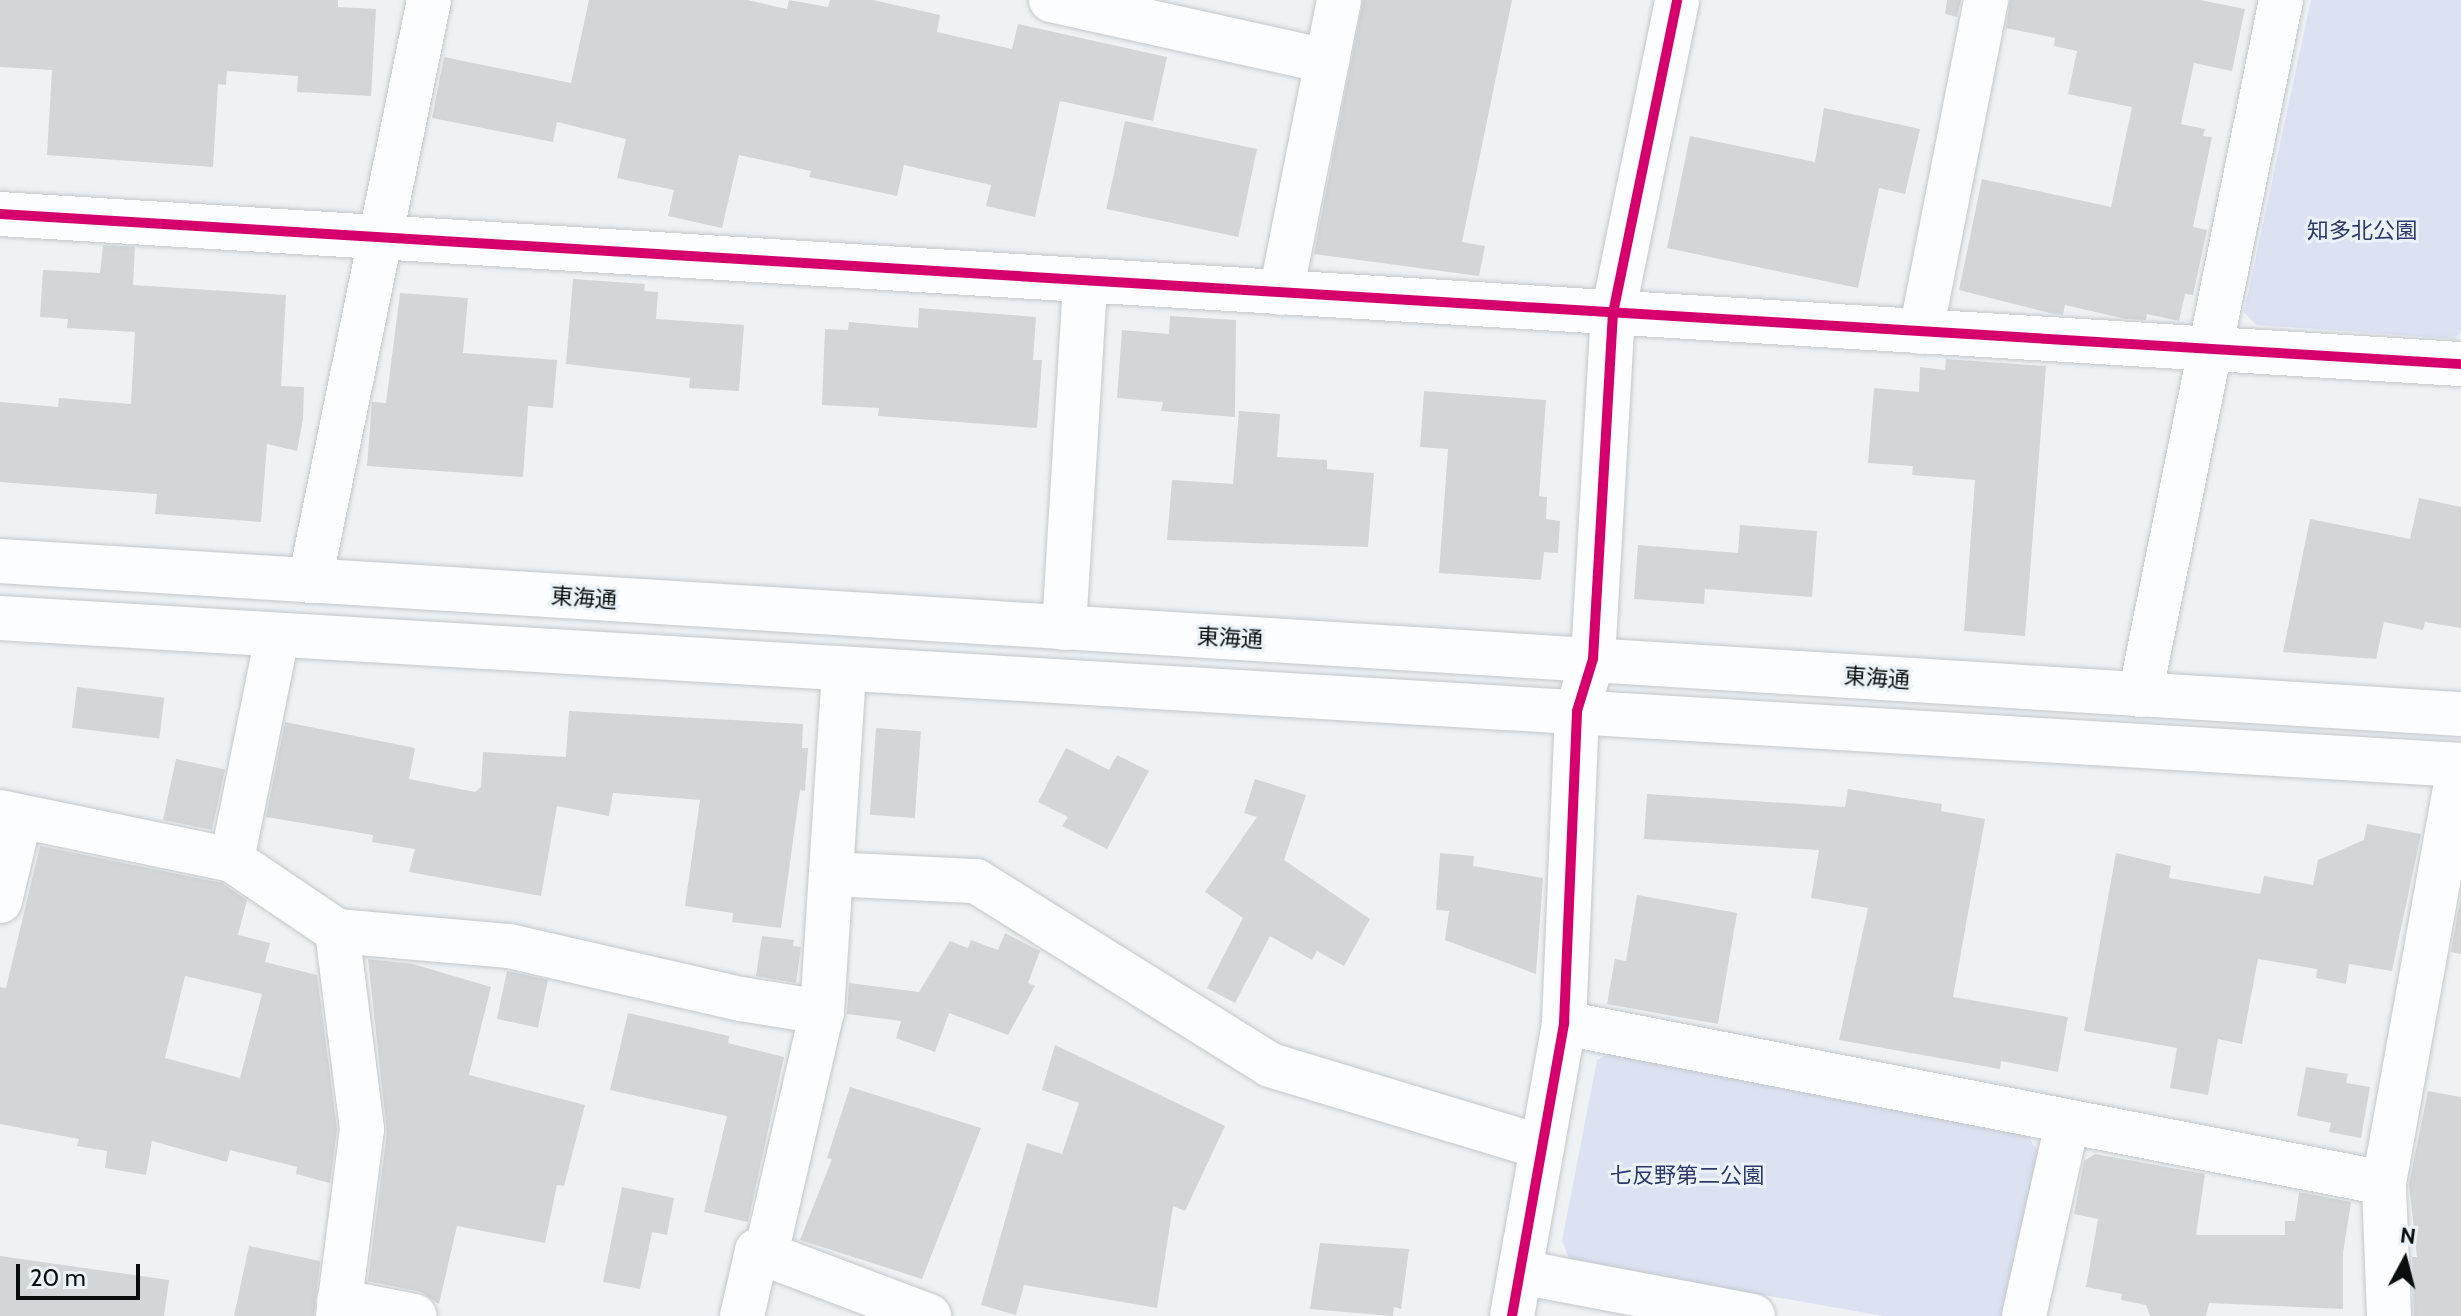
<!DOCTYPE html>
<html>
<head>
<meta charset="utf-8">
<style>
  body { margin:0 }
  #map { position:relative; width:2461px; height:1316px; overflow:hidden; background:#eef2f5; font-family:Cabin,"Noto Sans JP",sans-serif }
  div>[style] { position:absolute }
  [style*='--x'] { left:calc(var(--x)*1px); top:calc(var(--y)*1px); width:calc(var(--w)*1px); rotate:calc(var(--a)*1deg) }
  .green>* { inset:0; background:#dce2f2 }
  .building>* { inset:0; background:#d2d6d8; transform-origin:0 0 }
  .roads { filter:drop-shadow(0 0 2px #c4c7ca) drop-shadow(0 0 2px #c4c7ca) }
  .minor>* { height:44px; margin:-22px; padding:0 22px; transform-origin:22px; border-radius:22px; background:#fcfdfe }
  .major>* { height:44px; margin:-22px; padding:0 22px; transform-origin:22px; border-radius:22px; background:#fcfdfe }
  .cycleway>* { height:10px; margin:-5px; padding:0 5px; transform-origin:5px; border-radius:5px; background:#d6006c }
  span { translate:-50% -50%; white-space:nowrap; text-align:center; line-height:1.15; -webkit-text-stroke:6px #ebf3f8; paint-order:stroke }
  .park-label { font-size:22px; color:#2f386b }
  .street-label { font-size:22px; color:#0a0d0e }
  .north { position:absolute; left:2365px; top:1220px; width:80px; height:80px; -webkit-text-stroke:6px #ebf3f8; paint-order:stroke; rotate:7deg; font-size:22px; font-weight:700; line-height:32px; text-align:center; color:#0a0d0e }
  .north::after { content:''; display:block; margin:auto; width:28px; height:36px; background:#0a0d0e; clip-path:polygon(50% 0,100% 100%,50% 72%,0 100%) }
  .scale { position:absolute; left:16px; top:1264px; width:124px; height:36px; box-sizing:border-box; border:4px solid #0a0d0e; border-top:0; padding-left:10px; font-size:24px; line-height:28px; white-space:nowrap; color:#0a0d0e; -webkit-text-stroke:6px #ebf3f8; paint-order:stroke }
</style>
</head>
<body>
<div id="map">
  <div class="green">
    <div style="clip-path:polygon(2311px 0,2461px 0,2461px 332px,2455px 339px,2256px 325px,2244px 312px)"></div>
    <div style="clip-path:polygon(1608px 1054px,2028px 1136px,2039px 1154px,2003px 1316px,1883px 1316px,1570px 1261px,1562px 1241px,1597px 1060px)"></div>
  </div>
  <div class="building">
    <div style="clip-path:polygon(0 0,338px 0,338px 7px,376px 9px,371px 96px,297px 92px,298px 76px,227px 71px,226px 85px,218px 84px,213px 167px,47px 155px,52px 70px,0 67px)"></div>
    <div style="clip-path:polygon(589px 0,747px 0,787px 9px,789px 0,828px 7px,830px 0,873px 0,940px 15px,937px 32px,1012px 49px,1018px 24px,1167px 57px,1153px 121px,1060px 101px,1035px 217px,986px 206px,991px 185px,904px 165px,897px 196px,809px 177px,811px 171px,739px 155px,722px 228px,668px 216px,674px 190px,617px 178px,626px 139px,557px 122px,553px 142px,432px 118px,444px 57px,571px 83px)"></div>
    <div style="clip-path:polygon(1363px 0,1512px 0,1462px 242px,1485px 246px,1479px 276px,1314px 254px)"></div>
    <div style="clip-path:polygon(1947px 0,1961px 0,1957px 17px,1945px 14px)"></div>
    <div style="clip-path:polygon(2010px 0,2200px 0,2245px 9px,2232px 71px,2194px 63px,2181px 124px,2205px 129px,2203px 136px,2212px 137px,2193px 227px,2207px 230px,2193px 295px,2185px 294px,2179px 321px,2147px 314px,2146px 320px,2126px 319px,2065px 305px,2063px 315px,2050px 313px,1959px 290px,1982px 179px,2111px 207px,2132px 107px,2068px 94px,2077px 51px,2054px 46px,2055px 38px,2006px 28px)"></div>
    <div style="clip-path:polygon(1824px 108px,1920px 129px,1905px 194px,1879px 188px,1858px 288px,1667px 248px,1690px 136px,1815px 162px)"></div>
    <div style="left:1125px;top:121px;width:135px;height:90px;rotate:12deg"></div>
    <div style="clip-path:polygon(103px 245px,135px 247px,133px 285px,286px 295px,281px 386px,304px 387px,303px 419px,297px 451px,267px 444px,261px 522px,155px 514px,157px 494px,0 482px,0 402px,58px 407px,59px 398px,131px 404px,135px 332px,67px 328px,68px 319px,40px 317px,43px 270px,100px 273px)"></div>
    <div style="clip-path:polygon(573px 279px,645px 284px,644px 291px,658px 292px,656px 319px,744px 325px,739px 391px,689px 388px,690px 378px,566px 364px)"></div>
    <div style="clip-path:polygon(400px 293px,468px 298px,463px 353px,557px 360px,553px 408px,528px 406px,523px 477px,367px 466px,372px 402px,386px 403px)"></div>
    <div style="clip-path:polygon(919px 308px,1036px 317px,1033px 360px,1042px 360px,1037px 428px,878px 416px,879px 408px,822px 405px,825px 329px,848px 330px,849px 322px,918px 328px)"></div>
    <div style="clip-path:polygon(1170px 316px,1236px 320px,1235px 417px,1161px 411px,1163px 402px,1117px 398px,1122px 330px,1169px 334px)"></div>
    <div style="clip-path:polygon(1946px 359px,2046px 366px,2025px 636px,1964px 631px,1975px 480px,1912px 475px,1913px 466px,1868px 463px,1874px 388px,1919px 392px,1920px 367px,1945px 370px)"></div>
    <div style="clip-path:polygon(1424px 391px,1546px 400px,1539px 496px,1547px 497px,1546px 519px,1560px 521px,1558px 553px,1544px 552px,1541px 580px,1439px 573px,1448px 449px,1420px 447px)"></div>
    <div style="clip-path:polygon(1239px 411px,1280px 414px,1277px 457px,1327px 460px,1327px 469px,1374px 473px,1368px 547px,1167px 540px,1172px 480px,1233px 484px)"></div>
    <div style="clip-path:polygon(2419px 498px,2461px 507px,2461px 628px,2425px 622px,2423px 630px,2384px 622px,2376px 659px,2283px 652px,2310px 519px,2410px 539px)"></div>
    <div style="clip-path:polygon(1740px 525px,1817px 531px,1812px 597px,1705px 589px,1704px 604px,1634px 599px,1638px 545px,1738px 553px)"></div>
    <div style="left:77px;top:687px;width:88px;height:41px;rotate:7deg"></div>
    <div style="clip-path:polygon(569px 711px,803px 724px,802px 748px,808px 748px,805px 791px,800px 790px,781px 928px,732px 922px,733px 913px,685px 906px,700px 800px,613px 793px,609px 816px,557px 806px,541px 896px,409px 872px,415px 849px,372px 842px,373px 835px,266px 817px,285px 722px,415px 748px,409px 779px,475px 792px,481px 787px,483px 752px,566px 757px)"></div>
    <div style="left:876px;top:728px;width:45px;height:87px;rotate:4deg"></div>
    <div style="clip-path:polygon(1066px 748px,1109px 770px,1117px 755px,1149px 771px,1107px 849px,1062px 826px,1068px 817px,1038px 802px)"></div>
    <div style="left:176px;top:759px;width:50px;height:62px;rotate:12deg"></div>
    <div style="clip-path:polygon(1255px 779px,1306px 795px,1284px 860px,1370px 919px,1344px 966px,1317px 951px,1312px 960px,1270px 936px,1235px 1003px,1207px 988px,1243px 918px,1205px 892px,1257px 817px,1244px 813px)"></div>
    <div style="clip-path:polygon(1848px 789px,1942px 804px,1941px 811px,1985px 819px,1953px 997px,2068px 1017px,2058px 1072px,2001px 1061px,2000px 1069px,1839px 1040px,1868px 908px,1811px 898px,1819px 850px,1644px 839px,1647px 794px,1845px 807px)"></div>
    <div style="clip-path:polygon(2367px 824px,2421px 834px,2392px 971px,2349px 964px,2346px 984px,2316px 978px,2317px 969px,2258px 959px,2242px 1044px,2218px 1039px,2208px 1095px,2170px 1088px,2177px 1048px,2084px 1031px,2116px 853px,2171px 866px,2169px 878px,2260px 894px,2264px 876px,2313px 885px,2318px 860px,2364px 840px)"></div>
    <div style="clip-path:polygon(evenodd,40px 846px,222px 883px,247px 900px,238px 935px,270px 943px,265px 962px,317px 975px,337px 1129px,330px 1183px,296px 1174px,297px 1167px,230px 1150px,227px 1162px,152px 1141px,146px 1175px,105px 1168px,107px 1151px,77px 1146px,79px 1139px,0 1124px,0 987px,6px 988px,40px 846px,185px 976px,262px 994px,240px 1078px,165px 1058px,185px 976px)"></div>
    <div style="clip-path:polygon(1440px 853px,1474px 856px,1473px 866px,1543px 878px,1536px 974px,1445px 940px,1449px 911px,1436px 910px)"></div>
    <div style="clip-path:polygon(1637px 895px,1737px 913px,1718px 1024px,1607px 1004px,1615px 959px,1626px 961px)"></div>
    <div style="clip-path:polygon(2461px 895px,2461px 954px,2451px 952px)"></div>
    <div style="clip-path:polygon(1005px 933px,1040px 951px,1028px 983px,1035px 986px,1008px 1035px,949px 1013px,935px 1052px,896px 1038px,901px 1021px,847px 1014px,849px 983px,919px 992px,950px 941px,968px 948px,971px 940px,998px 950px)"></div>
    <div style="clip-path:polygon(762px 936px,794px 940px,793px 946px,801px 947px,796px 983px,756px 976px)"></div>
    <div style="clip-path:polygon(368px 959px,413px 964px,491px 987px,469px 1075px,585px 1105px,564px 1186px,557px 1185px,545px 1243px,457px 1226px,439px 1304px,421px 1292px,368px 1281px,387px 1132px)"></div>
    <div style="left:507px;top:971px;width:42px;height:49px;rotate:12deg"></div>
    <div style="clip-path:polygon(628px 1013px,729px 1036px,728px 1043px,784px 1057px,748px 1222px,704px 1212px,727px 1116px,610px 1090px)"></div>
    <div style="clip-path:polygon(1055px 1045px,1225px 1126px,1185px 1211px,1173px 1206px,1157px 1308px,1024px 1285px,1016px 1315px,981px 1305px,1027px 1143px,1062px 1154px,1079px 1103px,1042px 1090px)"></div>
    <div style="clip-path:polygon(2306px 1067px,2348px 1074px,2346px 1083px,2370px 1087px,2361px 1138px,2329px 1132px,2331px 1123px,2297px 1116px)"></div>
    <div style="clip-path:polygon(850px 1087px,981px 1128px,922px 1279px,800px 1240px,832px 1159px,827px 1158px)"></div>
    <div style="clip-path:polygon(2428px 1091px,2461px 1097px,2461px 1316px,2414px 1316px,2412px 1257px,2417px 1257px,2409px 1184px)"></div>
    <div style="clip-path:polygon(2095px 1154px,2205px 1174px,2196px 1235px,2285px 1235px,2285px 1221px,2295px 1221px,2299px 1192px,2351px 1202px,2343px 1253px,2343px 1309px,2209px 1303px,2206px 1316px,2150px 1316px,2146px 1305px,2121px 1300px,2122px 1294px,2086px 1287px,2098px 1219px,2074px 1214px,2084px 1161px)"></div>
    <div style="clip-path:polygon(622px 1187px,674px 1198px,667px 1235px,652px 1232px,640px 1289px,603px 1282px)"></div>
    <div style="clip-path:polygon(1320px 1243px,1409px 1249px,1401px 1309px,1394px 1307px,1393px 1316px,1310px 1309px)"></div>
    <div style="clip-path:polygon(249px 1246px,320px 1261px,314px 1316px,234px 1316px)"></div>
    <div style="clip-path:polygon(0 1256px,169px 1280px,164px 1316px,0 1316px)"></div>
  </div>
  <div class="roads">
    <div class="minor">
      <div style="--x:1051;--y:0;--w:283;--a:12.5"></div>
      <div style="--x:0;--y:214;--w:2466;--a:3.49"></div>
      <div style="--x:1281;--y:293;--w:299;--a:-78.8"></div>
      <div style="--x:1921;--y:332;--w:338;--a:-78.9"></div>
      <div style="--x:310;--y:581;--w:593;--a:-78.42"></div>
      <div style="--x:1064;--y:628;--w:348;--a:-86.5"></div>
      <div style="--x:2140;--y:695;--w:709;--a:-78.53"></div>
      <div style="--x:0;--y:812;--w:237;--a:11.7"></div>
      <div style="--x:232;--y:860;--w:127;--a:34.1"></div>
      <div style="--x:337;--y:931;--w:173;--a:5"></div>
      <div style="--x:509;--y:946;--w:238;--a:12.9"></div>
      <div style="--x:741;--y:999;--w:82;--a:9.1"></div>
      <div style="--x:232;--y:860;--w:228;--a:-78.6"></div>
      <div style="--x:831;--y:874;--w:145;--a:2.8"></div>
      <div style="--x:976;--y:881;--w:347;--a:32"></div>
      <div style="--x:1270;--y:1065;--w:284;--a:16.8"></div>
      <div style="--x:0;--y:901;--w:86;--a:-76.6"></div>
      <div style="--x:337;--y:931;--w:200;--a:82.8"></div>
      <div style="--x:362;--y:1129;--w:189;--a:97.3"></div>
      <div style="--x:1564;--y:1023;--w:835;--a:11.04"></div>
      <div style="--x:766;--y:1254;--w:248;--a:-77"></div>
      <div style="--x:822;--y:1012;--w:341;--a:-86.3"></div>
      <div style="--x:1520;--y:1272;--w:237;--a:10.7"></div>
      <div style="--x:339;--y:1301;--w:77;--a:11.2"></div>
      <div style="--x:742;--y:1316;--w:67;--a:-77"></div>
      <div style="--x:757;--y:1251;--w:184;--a:20.7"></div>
      <div style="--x:1512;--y:1316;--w:298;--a:-79.9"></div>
      <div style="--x:1564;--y:1023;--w:312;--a:-87.6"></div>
      <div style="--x:1577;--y:711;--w:54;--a:-72.9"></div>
      <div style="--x:1593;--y:659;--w:347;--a:-86.7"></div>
      <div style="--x:1613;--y:313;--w:319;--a:-78.4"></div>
      <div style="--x:2024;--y:1316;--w:197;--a:-77.4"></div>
      <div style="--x:2389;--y:1316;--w:133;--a:-92.2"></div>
      <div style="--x:2384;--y:1183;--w:425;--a:-79.8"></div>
    </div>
    <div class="major">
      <div style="--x:0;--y:561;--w:2466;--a:3.56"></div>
      <div style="--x:0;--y:618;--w:2465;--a:3.42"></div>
    </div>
  </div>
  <div class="cycleway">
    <div style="--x:0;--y:214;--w:2466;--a:3.49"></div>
    <div style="--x:1512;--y:1316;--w:298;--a:-79.9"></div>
    <div style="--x:1564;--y:1023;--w:312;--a:-87.6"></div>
    <div style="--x:1577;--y:711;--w:54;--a:-72.9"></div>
    <div style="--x:1593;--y:659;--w:347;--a:-86.7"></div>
    <div style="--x:1613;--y:313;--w:319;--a:-78.4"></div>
  </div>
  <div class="park-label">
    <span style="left:2362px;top:231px">知多北公園</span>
    <span style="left:1687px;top:1176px">七反野第二公園</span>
  </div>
  <div class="street-label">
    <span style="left:584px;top:598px;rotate:4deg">東海通</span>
    <span style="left:1230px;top:638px;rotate:3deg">東海通</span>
    <span style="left:1877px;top:678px;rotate:4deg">東海通</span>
  </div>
  <div class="north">N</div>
  <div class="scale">20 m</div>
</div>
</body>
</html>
